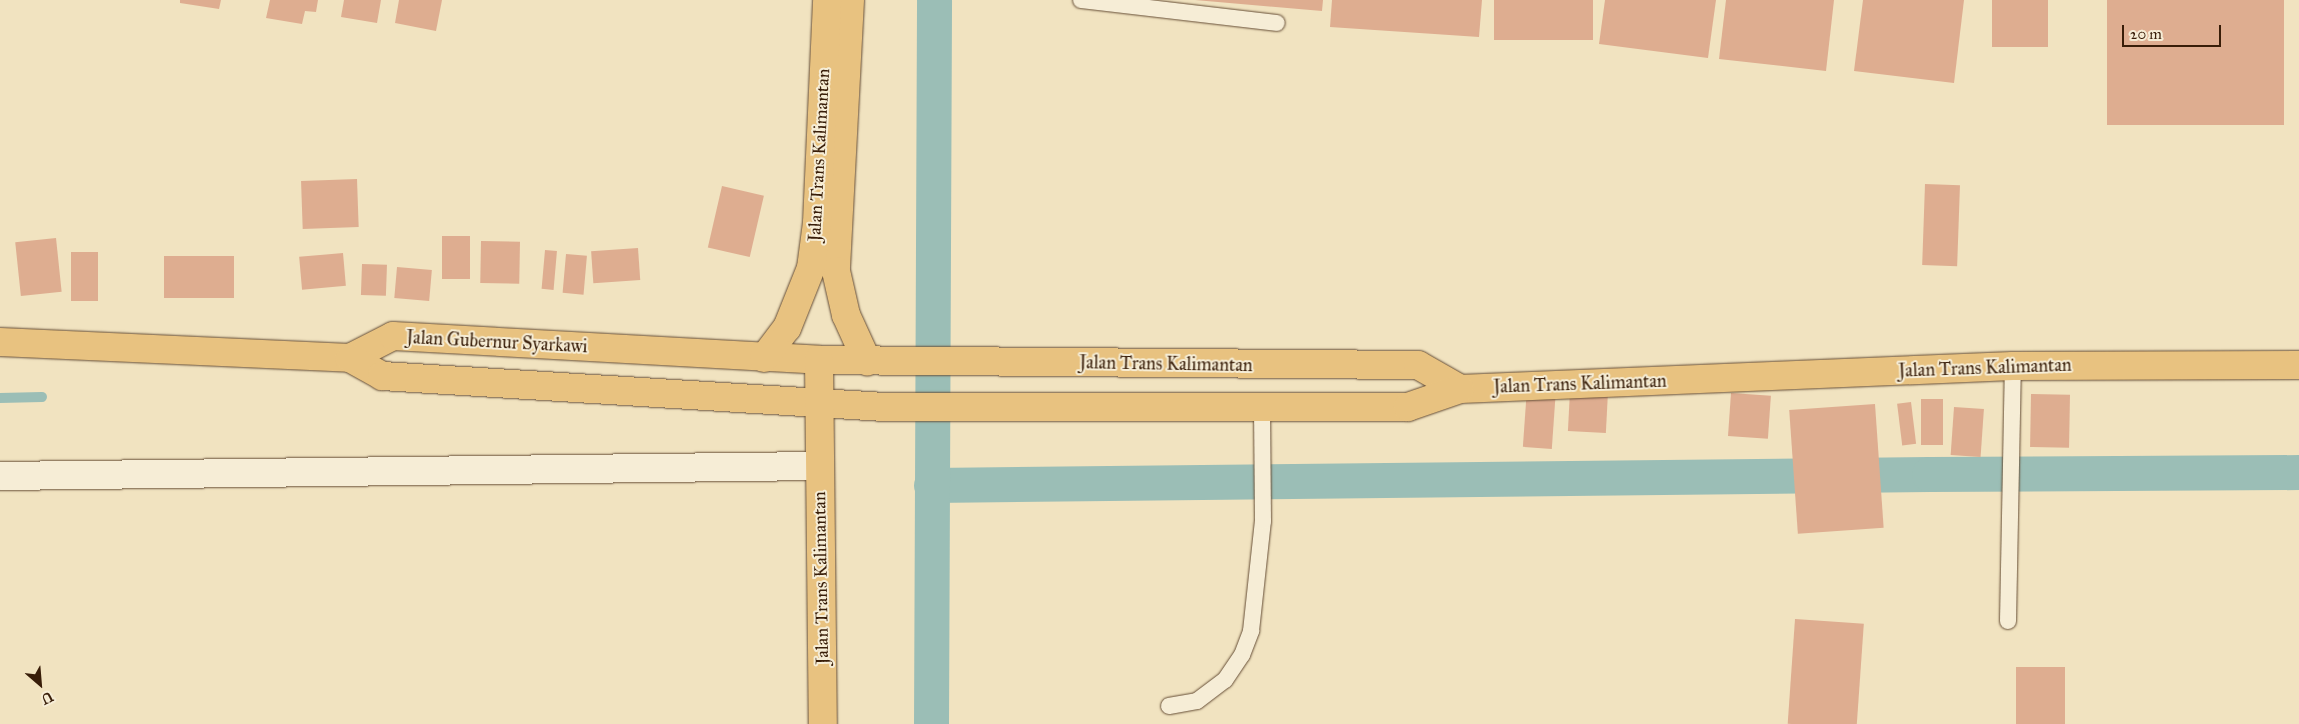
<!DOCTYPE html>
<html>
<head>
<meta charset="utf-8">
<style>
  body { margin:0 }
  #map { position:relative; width:2299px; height:724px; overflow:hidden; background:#f1e3c0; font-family:"IM FELL Great Primer",serif }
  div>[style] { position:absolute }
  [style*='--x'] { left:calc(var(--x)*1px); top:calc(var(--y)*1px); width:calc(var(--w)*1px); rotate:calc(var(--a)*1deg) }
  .stream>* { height:10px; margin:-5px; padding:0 5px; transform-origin:5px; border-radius:5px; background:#9bbeb6 }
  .canal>* { height:35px; margin:-17.5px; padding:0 17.5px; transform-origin:17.5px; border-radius:17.5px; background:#9bbeb6 }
  .building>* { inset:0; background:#dead90; transform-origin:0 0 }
  .roads { filter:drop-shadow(0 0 1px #664e36) drop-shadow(0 0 1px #664e36) }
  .service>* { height:16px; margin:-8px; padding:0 8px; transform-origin:8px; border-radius:8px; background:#f6edd6 }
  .minor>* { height:28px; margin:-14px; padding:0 14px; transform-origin:14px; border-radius:14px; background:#f6edd6 }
  .trunk>* { height:28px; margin:-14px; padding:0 14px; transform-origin:14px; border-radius:14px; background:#e8c280 }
  span { translate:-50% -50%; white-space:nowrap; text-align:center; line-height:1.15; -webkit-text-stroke:4px #f6edd6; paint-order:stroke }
  .street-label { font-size:18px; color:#381d08 }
  .north { position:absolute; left:15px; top:659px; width:50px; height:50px; -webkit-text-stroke:4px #f6edd6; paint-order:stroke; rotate:153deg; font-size:14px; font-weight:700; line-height:20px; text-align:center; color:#381d08 }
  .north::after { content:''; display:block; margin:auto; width:18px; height:22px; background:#381d08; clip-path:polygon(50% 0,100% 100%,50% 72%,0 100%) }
  .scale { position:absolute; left:2122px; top:25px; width:99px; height:22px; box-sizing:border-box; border:2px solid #381d08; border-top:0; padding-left:6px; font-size:15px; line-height:18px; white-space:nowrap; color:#381d08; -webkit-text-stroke:4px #f6edd6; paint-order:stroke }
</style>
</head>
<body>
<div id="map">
  <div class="stream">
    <div style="--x:0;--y:398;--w:42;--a:-1.4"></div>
  </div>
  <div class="canal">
    <div style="--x:931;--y:485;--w:998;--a:-0.63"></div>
    <div style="--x:1929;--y:474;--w:370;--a:-0.3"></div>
    <div style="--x:931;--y:724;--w:724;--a:-89.76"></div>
  </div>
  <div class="building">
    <div style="clip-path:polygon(180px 0,221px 0,219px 9px,180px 3px)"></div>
    <div style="clip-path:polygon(270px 0,318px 0,316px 12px,305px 11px,302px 24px,266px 18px)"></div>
    <div style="clip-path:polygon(344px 0,381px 0,377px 23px,341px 17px)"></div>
    <div style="clip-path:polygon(399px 0,442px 0,436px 31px,395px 23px)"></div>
    <div style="clip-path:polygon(1195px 0,1323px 0,1322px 11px)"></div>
    <div style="clip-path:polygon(1332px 0,1482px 0,1479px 37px,1330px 27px)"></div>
    <div style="left:1494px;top:0;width:99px;height:40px"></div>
    <div style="clip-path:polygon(1605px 0,1716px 0,1708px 58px,1599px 44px)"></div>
    <div style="clip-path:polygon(1726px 0,1834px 0,1826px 71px,1719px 59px)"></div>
    <div style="clip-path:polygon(1863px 0,1964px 0,1954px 83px,1854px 71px)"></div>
    <div style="left:1992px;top:0;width:56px;height:47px"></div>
    <div style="left:2107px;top:0;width:177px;height:125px"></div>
    <div style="left:357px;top:179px;width:48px;height:56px;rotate:88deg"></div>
    <div style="left:1925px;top:184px;width:35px;height:81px;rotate:2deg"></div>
    <div style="left:722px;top:186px;width:43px;height:63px;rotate:13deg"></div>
    <div style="left:470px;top:236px;width:43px;height:28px;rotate:90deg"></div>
    <div style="left:56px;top:238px;width:54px;height:41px;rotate:84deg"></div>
    <div style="left:481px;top:241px;width:39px;height:42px;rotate:1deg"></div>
    <div style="left:638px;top:248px;width:32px;height:47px;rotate:86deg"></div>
    <div style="left:545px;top:250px;width:12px;height:39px;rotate:5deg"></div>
    <div style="left:71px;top:252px;width:27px;height:49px"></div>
    <div style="left:343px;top:253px;width:33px;height:44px;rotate:85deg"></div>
    <div style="left:566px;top:254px;width:21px;height:39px;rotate:5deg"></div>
    <div style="left:164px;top:256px;width:70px;height:42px"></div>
    <div style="left:362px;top:264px;width:25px;height:31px;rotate:2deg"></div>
    <div style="left:397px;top:267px;width:35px;height:31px;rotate:5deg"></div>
    <div style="left:1527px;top:388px;width:29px;height:59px;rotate:4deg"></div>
    <div style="left:1570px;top:391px;width:38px;height:40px;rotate:3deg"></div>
    <div style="left:1731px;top:393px;width:40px;height:43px;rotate:4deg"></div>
    <div style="left:2031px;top:394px;width:39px;height:53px;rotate:1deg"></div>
    <div style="left:1921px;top:399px;width:22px;height:46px"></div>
    <div style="left:1911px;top:402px;width:42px;height:14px;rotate:83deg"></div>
    <div style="left:1875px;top:404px;width:124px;height:86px;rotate:86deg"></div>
    <div style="left:1954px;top:407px;width:30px;height:48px;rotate:4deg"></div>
    <div style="left:1795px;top:619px;width:69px;height:105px;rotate:4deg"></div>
    <div style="left:2016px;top:667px;width:49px;height:57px"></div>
  </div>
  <div class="roads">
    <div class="service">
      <div style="--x:1081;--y:0;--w:197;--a:6.7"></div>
      <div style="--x:2008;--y:621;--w:255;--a:-88.9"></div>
      <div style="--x:1169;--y:706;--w:28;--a:-10"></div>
      <div style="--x:1197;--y:701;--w:35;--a:-37"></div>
      <div style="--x:1225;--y:680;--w:30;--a:-56"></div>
      <div style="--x:1242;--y:655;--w:26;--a:-69"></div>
      <div style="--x:1251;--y:631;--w:111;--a:-83.8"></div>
      <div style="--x:1263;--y:521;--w:114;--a:-90.5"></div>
    </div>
    <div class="minor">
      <div style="--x:0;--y:476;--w:819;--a:-0.7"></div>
    </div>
    <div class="trunk">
      <div style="--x:850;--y:0;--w:271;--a:93"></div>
      <div style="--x:836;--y:271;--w:45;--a:77.2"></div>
      <div style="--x:846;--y:315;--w:51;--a:65.5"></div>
      <div style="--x:0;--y:342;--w:350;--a:2.6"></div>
      <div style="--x:350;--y:358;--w:48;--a:-27.1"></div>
      <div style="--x:393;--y:336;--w:427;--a:3.2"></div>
      <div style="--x:819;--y:360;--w:599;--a:0.48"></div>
      <div style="--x:1418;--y:365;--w:48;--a:29.7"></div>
      <div style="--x:1460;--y:389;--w:553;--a:-2.38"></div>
      <div style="--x:2013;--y:366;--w:286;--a:-0.2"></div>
      <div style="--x:350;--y:358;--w:37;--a:29"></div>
      <div style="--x:382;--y:376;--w:504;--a:3.53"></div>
      <div style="--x:885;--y:407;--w:523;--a:0"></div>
      <div style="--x:1408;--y:407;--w:55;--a:-19.1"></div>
      <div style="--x:764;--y:358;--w:38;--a:-53"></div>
      <div style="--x:787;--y:328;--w:65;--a:-68.2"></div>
      <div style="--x:811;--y:268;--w:45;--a:-82.4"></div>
      <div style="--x:817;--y:223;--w:223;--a:-87.4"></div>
      <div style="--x:819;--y:360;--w:364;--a:89.4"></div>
    </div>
  </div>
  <div class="street-label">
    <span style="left:819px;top:155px;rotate:-87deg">Jalan Trans Kalimantan</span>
    <span style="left:497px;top:342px;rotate:3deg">Jalan Gubernur Syarkawi</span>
    <span style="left:1166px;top:364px;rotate:1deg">Jalan Trans Kalimantan</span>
    <span style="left:1985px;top:368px;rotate:-2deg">Jalan Trans Kalimantan</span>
    <span style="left:1580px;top:384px;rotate:-2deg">Jalan Trans Kalimantan</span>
    <span style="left:821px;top:578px;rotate:-91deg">Jalan Trans Kalimantan</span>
  </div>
  <div class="north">U</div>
  <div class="scale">20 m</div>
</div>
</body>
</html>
